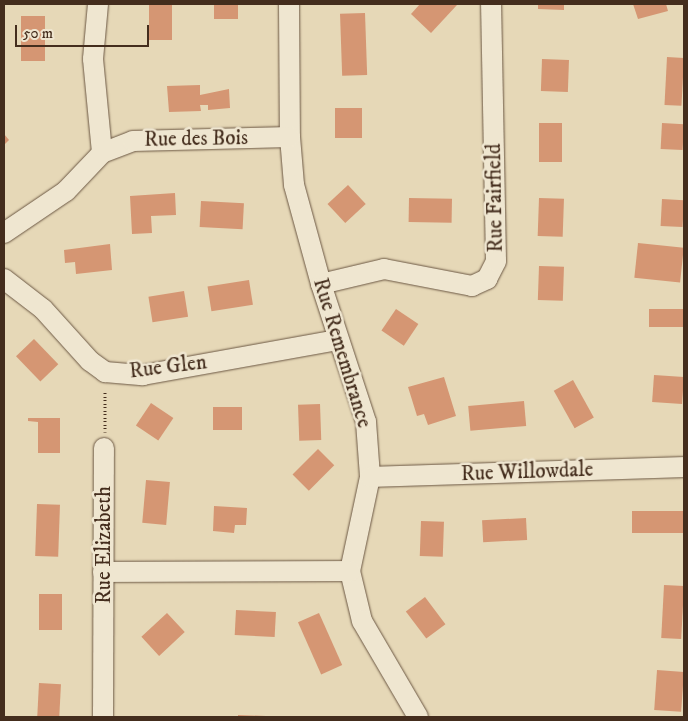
<!DOCTYPE html>
<html>
<head>
<meta charset="utf-8">
<style>
  body { margin:0 }
  #map { position:relative; width:688px; height:721px; overflow:hidden; background:#e6d8b7; font-family:"IM FELL DW Pica",serif }
  div>[style] { position:absolute }
  [style*='--x'] { left:calc(var(--x)*1px); top:calc(var(--y)*1px); width:calc(var(--w)*1px); rotate:calc(var(--a)*1deg) }
  .building>* { inset:0; background:#d59673; transform-origin:0 0 }
  .path>* { height:3px; margin-top:-1.5px; transform-origin:0; background:repeating-linear-gradient(90deg,#442d1d 0 1px,transparent 0 3.5px) }
  .roads { filter:drop-shadow(0 0 1px #6c5844) drop-shadow(0 0 1px #6c5844) }
  .street>* { height:20px; margin:-10px; padding:0 10px; transform-origin:10px; border-radius:10px; background:#efe6d0 }
  span { translate:-50% -50%; white-space:nowrap; text-align:center; line-height:1.15; -webkit-text-stroke:5px #efe6d0; paint-order:stroke }
  .street-label { font-size:21px; color:#442d1d }
  .frame { position:absolute; inset:0; border:5px solid #442d1d; pointer-events:none }
  .scale { position:absolute; left:15px; top:25px; width:134px; height:22px; box-sizing:border-box; border:2px solid #442d1d; border-top:0; padding-left:6px; font-size:15px; line-height:18px; white-space:nowrap; color:#442d1d; -webkit-text-stroke:4px #efe6d0; paint-order:stroke }
</style>
</head>
<body>
<div id="map">
  <div class="building">
    <div style="left:149px;top:4px;width:23px;height:36px"></div>
    <div style="left:214px;top:4px;width:24px;height:15px"></div>
    <div style="clip-path:polygon(420px 4px,456px 4px,457px 5px,431px 33px,411px 14px)"></div>
    <div style="clip-path:polygon(538px 4px,564px 4px,564px 10px,538px 9px)"></div>
    <div style="clip-path:polygon(633px 4px,666px 4px,668px 11px,638px 19px)"></div>
    <div style="left:365px;top:13px;width:62px;height:25px;rotate:88deg"></div>
    <div style="left:45px;top:16px;width:45px;height:24px;rotate:90deg"></div>
    <div style="left:667px;top:57px;width:17px;height:48px;rotate:3deg"></div>
    <div style="left:542px;top:59px;width:27px;height:32px;rotate:2deg"></div>
    <div style="clip-path:polygon(200px 85px,200px 95px,229px 89px,230px 108px,208px 110px,208px 105px,200px 105px,201px 111px,169px 112px,167px 86px)"></div>
    <div style="left:335px;top:108px;width:27px;height:30px"></div>
    <div style="left:539px;top:123px;width:23px;height:39px"></div>
    <div style="left:662px;top:123px;width:22px;height:26px;rotate:3deg"></div>
    <div style="clip-path:polygon(4px 134px,9px 140px,4px 145px)"></div>
    <div style="left:348px;top:185px;width:26px;height:28px;rotate:47deg"></div>
    <div style="clip-path:polygon(175px 193px,176px 215px,151px 216px,152px 233px,132px 234px,130px 196px)"></div>
    <div style="left:409px;top:198px;width:43px;height:24px;rotate:1deg"></div>
    <div style="left:539px;top:198px;width:25px;height:38px;rotate:2deg"></div>
    <div style="left:662px;top:199px;width:22px;height:27px;rotate:3deg"></div>
    <div style="left:201px;top:201px;width:43px;height:26px;rotate:3deg"></div>
    <div style="left:638px;top:243px;width:46px;height:35px;rotate:6deg"></div>
    <div style="clip-path:polygon(110px 244px,112px 270px,76px 274px,75px 262px,65px 263px,64px 250px)"></div>
    <div style="left:539px;top:266px;width:25px;height:34px;rotate:2deg"></div>
    <div style="left:249px;top:280px;width:25px;height:42px;rotate:81deg"></div>
    <div style="left:184px;top:291px;width:26px;height:36px;rotate:81deg"></div>
    <div style="left:396px;top:309px;width:27px;height:26px;rotate:34deg"></div>
    <div style="left:684px;top:309px;width:18px;height:35px;rotate:90deg"></div>
    <div style="left:34px;top:339px;width:35px;height:25px;rotate:46deg"></div>
    <div style="left:654px;top:375px;width:30px;height:27px;rotate:4deg"></div>
    <div style="clip-path:polygon(444px 377px,456px 416px,428px 425px,424px 414px,417px 416px,408px 387px)"></div>
    <div style="left:573px;top:380px;width:43px;height:22px;rotate:61deg"></div>
    <div style="left:524px;top:401px;width:25px;height:56px;rotate:85deg"></div>
    <div style="left:151px;top:403px;width:27px;height:27px;rotate:34deg"></div>
    <div style="left:320px;top:404px;width:36px;height:22px;rotate:88deg"></div>
    <div style="left:213px;top:407px;width:29px;height:23px"></div>
    <div style="clip-path:polygon(28px 418px,60px 418px,60px 453px,38px 453px,38px 422px,28px 421px)"></div>
    <div style="left:318px;top:449px;width:23px;height:36px;rotate:45deg"></div>
    <div style="left:146px;top:480px;width:24px;height:43px;rotate:5deg"></div>
    <div style="left:37px;top:504px;width:23px;height:52px;rotate:2deg"></div>
    <div style="clip-path:polygon(214px 506px,247px 508px,246px 525px,235px 525px,234px 533px,213px 531px)"></div>
    <div style="left:684px;top:511px;width:22px;height:52px;rotate:90deg"></div>
    <div style="left:526px;top:518px;width:22px;height:44px;rotate:87deg"></div>
    <div style="left:421px;top:521px;width:23px;height:35px;rotate:2deg"></div>
    <div style="left:664px;top:585px;width:20px;height:53px;rotate:3deg"></div>
    <div style="left:62px;top:594px;width:36px;height:23px;rotate:90deg"></div>
    <div style="left:425px;top:597px;width:34px;height:24px;rotate:53deg"></div>
    <div style="left:236px;top:610px;width:40px;height:25px;rotate:3deg"></div>
    <div style="left:167px;top:613px;width:26px;height:35px;rotate:47deg"></div>
    <div style="left:319px;top:613px;width:57px;height:23px;rotate:66deg"></div>
    <div style="left:657px;top:670px;width:27px;height:40px;rotate:4deg"></div>
    <div style="left:39px;top:683px;width:22px;height:34px;rotate:3deg"></div>
    <div style="clip-path:polygon(238px 715px,266px 716px,266px 717px,238px 717px)"></div>
  </div>
  <div class="path">
    <div style="--x:105;--y:432;--w:41;--a:-90"></div>
  </div>
  <div class="roads">
    <div class="street">
      <div style="--x:98;--y:4;--w:55;--a:95.2"></div>
      <div style="--x:93;--y:59;--w:94;--a:84.5"></div>
      <div style="--x:289;--y:4;--w:133;--a:89.6"></div>
      <div style="--x:290;--y:137;--w:48;--a:85.2"></div>
      <div style="--x:294;--y:185;--w:103;--a:74.7"></div>
      <div style="--x:321;--y:284;--w:145;--a:71.9"></div>
      <div style="--x:366;--y:422;--w:55;--a:85.8"></div>
      <div style="--x:370;--y:477;--w:96;--a:102"></div>
      <div style="--x:350;--y:571;--w:51;--a:76.5"></div>
      <div style="--x:362;--y:621;--w:111;--a:59.7"></div>
      <div style="--x:4;--y:233;--w:75;--a:-34.1"></div>
      <div style="--x:66;--y:191;--w:52;--a:-46.5"></div>
      <div style="--x:102;--y:153;--w:33;--a:-21"></div>
      <div style="--x:133;--y:141;--w:157;--a:-1.5"></div>
      <div style="--x:4;--y:279;--w:49;--a:37.6"></div>
      <div style="--x:43;--y:309;--w:70;--a:47.9"></div>
      <div style="--x:90;--y:361;--w:19;--a:36"></div>
      <div style="--x:105;--y:372;--w:38;--a:5"></div>
      <div style="--x:143;--y:375;--w:198;--a:-10.2"></div>
      <div style="--x:321;--y:284;--w:65;--a:-13.4"></div>
      <div style="--x:384;--y:269;--w:90;--a:10.9"></div>
      <div style="--x:472;--y:286;--w:17;--a:-25"></div>
      <div style="--x:487;--y:279;--w:20;--a:-63"></div>
      <div style="--x:496;--y:261;--w:257;--a:-91.1"></div>
      <div style="--x:370;--y:477;--w:314;--a:-1.8"></div>
      <div style="--x:103;--y:572;--w:247;--a:-0.2"></div>
      <div style="--x:103;--y:717;--w:269;--a:-89.8"></div>
    </div>
  </div>
  <div class="street-label">
    <span style="left:196px;top:139px;rotate:-1deg">Rue des Bois</span>
    <span style="left:495px;top:198px;rotate:-91deg">Rue Fairfield</span>
    <span style="left:342px;top:353px;rotate:73deg">Rue Remembrance</span>
    <span style="left:168px;top:367px;rotate:-7deg">Rue Glen</span>
    <span style="left:527px;top:472px;rotate:-2deg">Rue Willowdale</span>
    <span style="left:104px;top:545px;rotate:-90deg">Rue Elizabeth</span>
  </div>
  <div class="frame"></div>
  <div class="scale">50 m</div>
</div>
</body>
</html>
